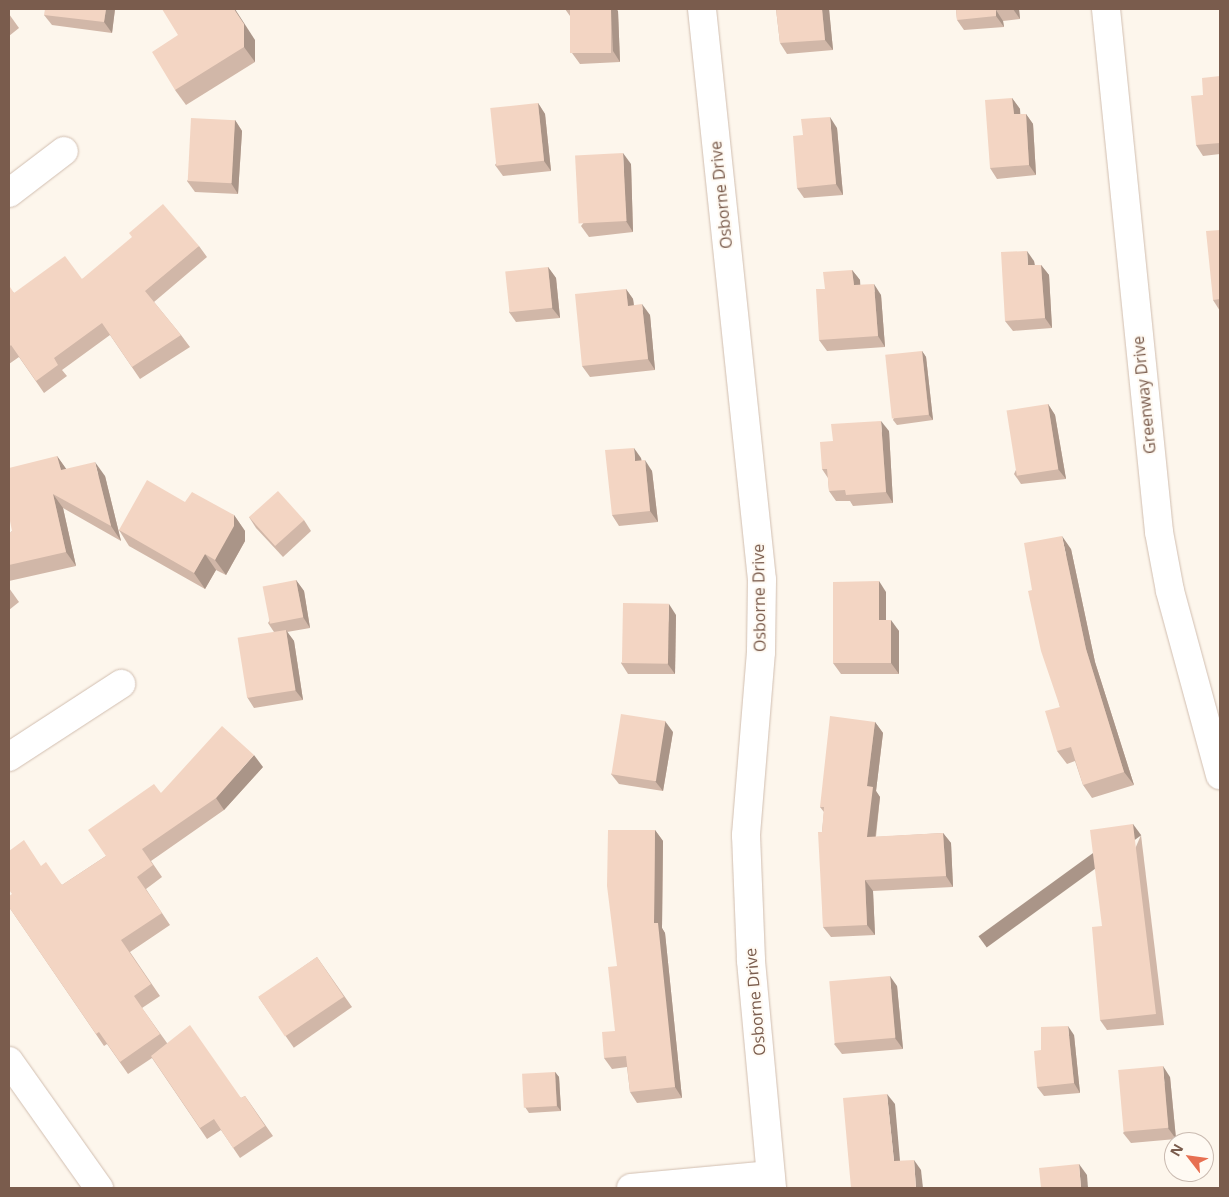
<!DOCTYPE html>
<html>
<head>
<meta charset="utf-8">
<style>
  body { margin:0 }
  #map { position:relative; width:1229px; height:1197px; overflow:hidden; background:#fdf6ec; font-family:"Open Sans",sans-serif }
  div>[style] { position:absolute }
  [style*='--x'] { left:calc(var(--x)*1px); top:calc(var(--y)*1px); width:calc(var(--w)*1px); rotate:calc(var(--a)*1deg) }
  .roads { filter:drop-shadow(0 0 1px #d1beb0) drop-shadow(0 0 1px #d1beb0) }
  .minor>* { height:28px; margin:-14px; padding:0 14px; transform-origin:14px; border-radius:14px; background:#fff }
  .wall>* { inset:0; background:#d1b7a8; transform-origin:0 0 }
  .shaded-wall>* { inset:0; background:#aa9588; transform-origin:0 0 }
  .building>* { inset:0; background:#f3d5c3; transform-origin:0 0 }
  span { translate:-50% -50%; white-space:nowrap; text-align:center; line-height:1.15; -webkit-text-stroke:4px #fffaf3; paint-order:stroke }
  .street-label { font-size:16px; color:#7a5c4d }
  .frame { position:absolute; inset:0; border:10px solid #7a5c4d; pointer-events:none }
  .north { position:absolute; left:1164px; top:1132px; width:50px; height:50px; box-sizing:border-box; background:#fffaf3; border:1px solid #cabbb1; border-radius:50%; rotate:300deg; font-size:14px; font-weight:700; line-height:20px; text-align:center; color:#7a5c4d }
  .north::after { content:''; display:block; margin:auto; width:18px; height:22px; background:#e76f51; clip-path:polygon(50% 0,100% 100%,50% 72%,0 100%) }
</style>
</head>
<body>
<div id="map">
  <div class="roads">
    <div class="minor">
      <div style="--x:702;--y:9;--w:574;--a:84"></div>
      <div style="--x:762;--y:580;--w:72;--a:90.8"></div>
      <div style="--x:761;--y:652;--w:184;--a:94.7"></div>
      <div style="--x:746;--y:835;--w:126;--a:87.7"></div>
      <div style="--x:751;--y:961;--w:228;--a:84.7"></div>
      <div style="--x:1106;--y:9;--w:526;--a:84.21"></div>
      <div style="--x:1159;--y:532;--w:60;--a:79.4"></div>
      <div style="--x:1170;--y:591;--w:191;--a:74.8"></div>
      <div style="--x:9;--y:193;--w:69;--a:-37.4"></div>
      <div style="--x:9;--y:757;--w:134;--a:-33.1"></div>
      <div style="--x:9;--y:1061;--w:156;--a:54.7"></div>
      <div style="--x:631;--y:1188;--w:140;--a:-5.3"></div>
    </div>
  </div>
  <div class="wall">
    <div style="clip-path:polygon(115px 9px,112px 33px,52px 25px,44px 15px)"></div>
    <div style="clip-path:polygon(565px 9px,616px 9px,618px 11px,620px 62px,580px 64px,572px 53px,570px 16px)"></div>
    <div style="clip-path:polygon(776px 9px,829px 9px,833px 50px,787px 54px,780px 43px)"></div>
    <div style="clip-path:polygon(956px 9px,1019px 9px,1020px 19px,1003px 21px,1004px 27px,964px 30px,957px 20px)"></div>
    <div style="clip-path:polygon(9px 14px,19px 28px,9px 36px)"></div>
    <div style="clip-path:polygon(178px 35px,255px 40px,255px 62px,186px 105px,175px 90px)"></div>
    <div style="clip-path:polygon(1220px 76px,1220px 154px,1203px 156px,1196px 145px,1203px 95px)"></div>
    <div style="clip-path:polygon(1012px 98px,1020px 109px,1020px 114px,1026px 114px,1033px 124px,1036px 175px,997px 179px,990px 168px)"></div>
    <div style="clip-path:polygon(538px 103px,545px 114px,551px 171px,503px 176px,495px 165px)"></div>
    <div style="clip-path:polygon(235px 120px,242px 131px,238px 194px,195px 192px,187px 181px)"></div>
    <div style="clip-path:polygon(837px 128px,843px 195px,804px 198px,797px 188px,803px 135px)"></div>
    <div style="clip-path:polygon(631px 164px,633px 232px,589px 237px,581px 226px)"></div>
    <div style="clip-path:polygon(1220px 230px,1220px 311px,1213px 300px)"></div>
    <div style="clip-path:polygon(199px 246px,207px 257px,154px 302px,181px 335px,190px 347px,140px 379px,110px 335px,62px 370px,67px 376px,44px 393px,19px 357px,9px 364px,9px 288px,14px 293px,82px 279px)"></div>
    <div style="clip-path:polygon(1034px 261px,1035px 265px,1041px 265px,1049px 275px,1052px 328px,1013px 331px,1005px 321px)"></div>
    <div style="clip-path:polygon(548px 267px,556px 278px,560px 318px,516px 322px,509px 312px)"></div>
    <div style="clip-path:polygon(852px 270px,860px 280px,860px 285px,881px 295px,885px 347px,827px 351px,819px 340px,825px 289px)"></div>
    <div style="clip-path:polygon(626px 289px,633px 299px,634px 305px,650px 315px,655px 370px,590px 377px,582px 366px)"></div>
    <div style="clip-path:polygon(922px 351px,926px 357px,933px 420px,897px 425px,893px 420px)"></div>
    <div style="clip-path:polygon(1048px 404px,1055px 415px,1066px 479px,1021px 484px,1014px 474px)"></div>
    <div style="clip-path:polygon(889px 431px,893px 503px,853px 506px,850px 501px,836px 501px,829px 491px,828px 478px,822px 469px,833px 441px)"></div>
    <div style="clip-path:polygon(57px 456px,66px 469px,105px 476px,121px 541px,63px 508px,76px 566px,9px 581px,9px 534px,12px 531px)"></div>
    <div style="clip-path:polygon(641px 458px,642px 461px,652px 471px,658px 522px,619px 526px,612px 515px)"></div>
    <div style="clip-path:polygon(185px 502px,234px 515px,245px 531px,245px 541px,226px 575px,216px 570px,205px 589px,129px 546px,119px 530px)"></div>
    <div style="clip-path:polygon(249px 517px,304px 520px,311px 531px,283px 557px,256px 528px)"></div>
    <div style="clip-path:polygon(1071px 549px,1095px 662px,1134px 785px,1092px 798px,1083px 785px,1075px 761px,1067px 764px,1057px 751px,1060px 707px,1032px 590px)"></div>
    <div style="clip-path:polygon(296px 580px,304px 591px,310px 628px,287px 632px,294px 641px,303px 700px,254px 708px,247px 697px,274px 632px,268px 623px)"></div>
    <div style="clip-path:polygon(9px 588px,19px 602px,9px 610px)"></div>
    <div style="clip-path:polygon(886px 592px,886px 620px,899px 631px,899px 674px,841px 674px,833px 663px)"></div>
    <div style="clip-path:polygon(676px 615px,675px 674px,628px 674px,621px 663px)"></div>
    <div style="clip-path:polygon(875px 722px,883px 733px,876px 791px,880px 797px,876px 837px,943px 833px,951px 843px,953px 887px,873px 891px,875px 935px,831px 937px,823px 927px,822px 832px,824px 812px,820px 807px)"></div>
    <div style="clip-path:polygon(673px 732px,663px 791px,619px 784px,611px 774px)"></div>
    <div style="clip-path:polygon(263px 767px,224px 810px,151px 861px,162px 877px,146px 889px,170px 925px,130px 952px,160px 996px,142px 1008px,167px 1043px,241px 1098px,245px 1096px,273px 1136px,240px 1158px,221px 1130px,207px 1139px,152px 1058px,128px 1074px,107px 1044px,104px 1046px,9px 907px,12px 894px,41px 866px,62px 885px,106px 856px,161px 793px)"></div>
    <div style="clip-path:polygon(655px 830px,663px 841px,662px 928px,665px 933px,682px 1098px,637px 1103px,630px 1092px,627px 1067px,612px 1069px,604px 1058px,615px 1031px,617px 966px)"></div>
    <div style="clip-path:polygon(1141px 835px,1164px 1025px,1107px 1030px,1100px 1020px,1102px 926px)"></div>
    <div style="left:317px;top:957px;width:61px;height:71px;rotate:55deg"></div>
    <div style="clip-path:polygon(897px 986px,903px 1049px,842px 1054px,834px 1044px)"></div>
    <div style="clip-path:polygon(1074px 1035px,1080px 1093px,1044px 1096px,1037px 1087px,1041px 1050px)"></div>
    <div style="clip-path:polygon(555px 1072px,559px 1077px,561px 1111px,529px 1113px,525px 1107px)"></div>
    <div style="clip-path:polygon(1170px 1077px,1176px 1139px,1131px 1143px,1123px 1133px)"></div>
  </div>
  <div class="shaded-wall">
    <div style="clip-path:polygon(106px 9px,115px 9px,112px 33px,104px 22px)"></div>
    <div style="clip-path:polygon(234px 9px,235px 9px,255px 40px,255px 62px,244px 47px)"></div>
    <div style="clip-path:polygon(611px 9px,616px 9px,618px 11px,620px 62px,613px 51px)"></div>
    <div style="clip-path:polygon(822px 9px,829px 9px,833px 50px,825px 40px)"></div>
    <div style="clip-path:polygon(1013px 9px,1019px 9px,1020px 19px)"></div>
    <div style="clip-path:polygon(996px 10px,1003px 21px,1004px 27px,996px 16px)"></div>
    <div style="clip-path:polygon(1012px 98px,1020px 109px,1021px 125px,1014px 114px)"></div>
    <div style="clip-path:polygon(538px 103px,545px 114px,551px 171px,544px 161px)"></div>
    <div style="clip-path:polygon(1026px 114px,1033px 124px,1036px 175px,1029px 165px)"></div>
    <div style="clip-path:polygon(830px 117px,837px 128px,843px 195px,836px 184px)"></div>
    <div style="clip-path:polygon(235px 120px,242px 131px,238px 194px,231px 183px)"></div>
    <div style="clip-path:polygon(623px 153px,631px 164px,633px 232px,626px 221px)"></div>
    <div style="clip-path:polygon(1027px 251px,1034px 261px,1036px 276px,1028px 265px)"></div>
    <div style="clip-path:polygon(1041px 265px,1049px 275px,1052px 328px,1045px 318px)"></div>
    <div style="clip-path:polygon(548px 267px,556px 278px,560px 318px,552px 308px)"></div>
    <div style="clip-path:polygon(852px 270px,860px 280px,861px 296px,854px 285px)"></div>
    <div style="clip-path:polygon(874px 284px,881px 295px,885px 347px,878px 336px)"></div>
    <div style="clip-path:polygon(626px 289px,633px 299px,635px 316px,628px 306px)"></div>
    <div style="clip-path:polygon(642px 304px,650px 315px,655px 370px,648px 359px)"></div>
    <div style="clip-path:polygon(922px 351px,926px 357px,933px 420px,929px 415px)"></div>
    <div style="clip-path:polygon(1048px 404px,1055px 415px,1066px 479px,1058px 469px)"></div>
    <div style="clip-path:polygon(881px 421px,889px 431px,893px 503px,886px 492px)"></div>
    <div style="clip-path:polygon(634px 448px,641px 458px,642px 472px,635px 461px)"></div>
    <div style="clip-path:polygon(57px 456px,67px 470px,61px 470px)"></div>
    <div style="clip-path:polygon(645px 460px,652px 471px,658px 522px,650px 511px)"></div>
    <div style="clip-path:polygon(95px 462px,105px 476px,121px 541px,111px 526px)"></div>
    <div style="clip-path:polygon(53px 494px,63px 508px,76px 566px,66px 552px)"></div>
    <div style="clip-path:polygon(234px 515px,245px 531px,245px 541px,226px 575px,215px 560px)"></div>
    <div style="clip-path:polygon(1062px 536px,1071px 549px,1095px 662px,1134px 785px,1124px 772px,1086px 649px)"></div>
    <div style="clip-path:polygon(205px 554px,216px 570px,205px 589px,194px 573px)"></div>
    <div style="clip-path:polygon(296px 580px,304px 591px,310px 628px,303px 617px)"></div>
    <div style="clip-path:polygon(879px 581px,886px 592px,886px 630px,879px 620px)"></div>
    <div style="clip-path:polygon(669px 604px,676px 615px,675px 674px,667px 663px)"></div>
    <div style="clip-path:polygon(891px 620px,899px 631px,899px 674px,891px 663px)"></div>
    <div style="clip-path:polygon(286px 630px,294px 641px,303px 700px,295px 690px)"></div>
    <div style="clip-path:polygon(665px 721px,673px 732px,663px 791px,655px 781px)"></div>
    <div style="clip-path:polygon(875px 722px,883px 733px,876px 791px,880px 797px,874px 848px,867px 837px,867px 786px)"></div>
    <div style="clip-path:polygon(254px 755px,263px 767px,224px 810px,216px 798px)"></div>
    <div style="left:1133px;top:824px;width:14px;height:191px;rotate:54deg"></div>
    <div style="clip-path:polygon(655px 830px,663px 841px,662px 928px,665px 933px,682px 1098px,675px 1087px,654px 923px)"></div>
    <div style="clip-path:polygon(943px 833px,951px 843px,953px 887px,946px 876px)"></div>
    <div style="clip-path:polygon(865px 880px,873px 891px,875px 935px,867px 925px)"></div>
    <div style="clip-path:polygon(890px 976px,897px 986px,903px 1049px,895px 1038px)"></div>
    <div style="clip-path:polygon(1068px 1026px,1074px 1035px,1080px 1093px,1074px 1083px)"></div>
    <div style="clip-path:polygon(1163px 1066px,1170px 1077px,1176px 1139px,1168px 1128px)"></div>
    <div style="clip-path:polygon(555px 1072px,559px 1077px,561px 1111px,557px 1106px)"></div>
    <div style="clip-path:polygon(887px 1094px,895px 1104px,901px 1172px,894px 1161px)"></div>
    <div style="clip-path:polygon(914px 1160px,921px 1170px,923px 1188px,916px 1188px)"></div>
    <div style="clip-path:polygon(1079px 1164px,1087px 1175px,1088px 1188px,1081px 1188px)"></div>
  </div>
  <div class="building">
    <div style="clip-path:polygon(45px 9px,106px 9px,104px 22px,44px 15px)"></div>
    <div style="clip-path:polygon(162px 9px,234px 9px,244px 24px,244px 47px,175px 90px,152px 52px,178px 35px)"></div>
    <div style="left:570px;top:9px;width:41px;height:44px"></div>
    <div style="clip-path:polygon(776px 9px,822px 9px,825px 40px,780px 43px)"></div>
    <div style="clip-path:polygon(956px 9px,1009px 9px,996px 10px,996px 16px,957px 20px)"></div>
    <div style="clip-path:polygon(1220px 76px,1220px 143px,1196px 145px,1191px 96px,1203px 95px,1202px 78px)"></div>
    <div style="clip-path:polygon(1012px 98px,1014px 114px,1026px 114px,1029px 165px,990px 168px,985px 100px)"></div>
    <div style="left:538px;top:103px;width:58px;height:48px;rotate:84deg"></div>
    <div style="clip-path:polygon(830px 117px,836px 184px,797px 188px,793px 136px,803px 135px,801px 119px)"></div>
    <div style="left:191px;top:118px;width:44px;height:63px;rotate:3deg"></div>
    <div style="left:623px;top:153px;width:68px;height:48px;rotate:87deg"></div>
    <div style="clip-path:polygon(163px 204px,199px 246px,145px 291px,181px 335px,132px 367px,102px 323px,54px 358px,58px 365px,36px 381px,11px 345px,9px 347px,9px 288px,10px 287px,14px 293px,65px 256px,82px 279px,132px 237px,129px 233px)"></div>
    <div style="clip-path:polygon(1219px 212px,1220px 212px,1220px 230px)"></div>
    <div style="clip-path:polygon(1220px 230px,1220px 299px,1213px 300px,1206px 231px)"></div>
    <div style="clip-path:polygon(1027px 251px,1028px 265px,1041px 265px,1045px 318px,1005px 321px,1001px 252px)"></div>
    <div style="left:548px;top:267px;width:41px;height:43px;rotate:84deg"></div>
    <div style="clip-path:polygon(852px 270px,854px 285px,874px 284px,878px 336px,819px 340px,816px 289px,825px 289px,823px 272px)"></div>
    <div style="clip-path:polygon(626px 289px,628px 306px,642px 304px,648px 359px,582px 366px,575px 294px)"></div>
    <div style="left:922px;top:351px;width:64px;height:37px;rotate:84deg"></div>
    <div style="left:1048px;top:404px;width:66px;height:42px;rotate:81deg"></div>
    <div style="clip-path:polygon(881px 421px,886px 492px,846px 495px,845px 490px,829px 491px,827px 469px,822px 469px,820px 442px,833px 441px,831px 424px)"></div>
    <div style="clip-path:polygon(634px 448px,635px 461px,645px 460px,650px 511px,612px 515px,605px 450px)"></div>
    <div style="clip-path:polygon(57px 456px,61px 470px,95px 462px,111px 526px,53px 494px,66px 552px,9px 565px,9px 534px,12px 531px,9px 516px,9px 468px)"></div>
    <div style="clip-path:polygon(147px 480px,185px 502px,192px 492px,234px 515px,234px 526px,215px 560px,205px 554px,194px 573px,119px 530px)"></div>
    <div style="left:278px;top:491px;width:39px;height:39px;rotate:48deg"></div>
    <div style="clip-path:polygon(1062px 536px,1086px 649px,1124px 772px,1083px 785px,1071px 747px,1057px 751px,1045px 711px,1060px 707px,1041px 651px,1028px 591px,1032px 590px,1024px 543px)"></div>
    <div style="left:296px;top:580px;width:38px;height:34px;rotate:79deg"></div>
    <div style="clip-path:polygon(879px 581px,879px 620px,891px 620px,891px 663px,833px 663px,833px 582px)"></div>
    <div style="left:623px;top:603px;width:46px;height:60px;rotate:1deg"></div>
    <div style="left:286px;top:630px;width:61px;height:49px;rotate:81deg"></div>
    <div style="left:621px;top:714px;width:45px;height:61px;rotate:9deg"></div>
    <div style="clip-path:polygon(830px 716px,875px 722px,867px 786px,873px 787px,867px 837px,943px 833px,946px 876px,865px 880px,867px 925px,823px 927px,818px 832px,822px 832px,824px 807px,820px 807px)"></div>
    <div style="clip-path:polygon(222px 726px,254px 755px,216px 798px,142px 849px,153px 865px,137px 877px,162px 913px,121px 940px,151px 984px,134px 996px,160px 1034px,120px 1062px,99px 1032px,96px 1034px,9px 907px,9px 896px,12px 894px,9px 890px,9px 851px,24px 840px,41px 866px,46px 862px,62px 885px,106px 856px,88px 830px,154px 784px,161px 793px)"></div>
    <div style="clip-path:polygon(1133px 824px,1156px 1014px,1100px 1020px,1092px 927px,1102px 926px,1090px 830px)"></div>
    <div style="clip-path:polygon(608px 830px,655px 830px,654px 923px,658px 923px,675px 1087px,630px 1092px,626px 1056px,604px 1058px,602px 1032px,615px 1031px,608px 967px,617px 966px,607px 886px)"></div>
    <div style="left:317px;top:957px;width:48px;height:71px;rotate:56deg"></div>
    <div style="left:890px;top:976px;width:62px;height:61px;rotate:85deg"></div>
    <div style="clip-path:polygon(190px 1025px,241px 1098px,245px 1096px,265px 1126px,233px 1148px,214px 1119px,200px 1128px,151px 1056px)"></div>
    <div style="clip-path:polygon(1068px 1026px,1074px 1083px,1037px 1087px,1034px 1051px,1041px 1050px,1041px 1027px)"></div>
    <div style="left:1163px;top:1066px;width:62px;height:45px;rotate:85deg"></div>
    <div style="left:555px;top:1072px;width:34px;height:33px;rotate:87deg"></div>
    <div style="clip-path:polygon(887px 1094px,894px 1161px,914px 1160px,916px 1188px,851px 1188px,843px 1098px)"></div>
    <div style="clip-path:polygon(1079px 1164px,1081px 1188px,1041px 1188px,1039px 1168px)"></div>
  </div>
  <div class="street-label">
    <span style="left:721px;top:195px;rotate:-96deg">Osborne Drive</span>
    <span style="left:1144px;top:395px;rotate:-96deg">Greenway Drive</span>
    <span style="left:759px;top:598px;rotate:-91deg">Osborne Drive</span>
    <span style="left:755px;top:1002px;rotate:-95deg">Osborne Drive</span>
  </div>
  <div class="frame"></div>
  <div class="north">N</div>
</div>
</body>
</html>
